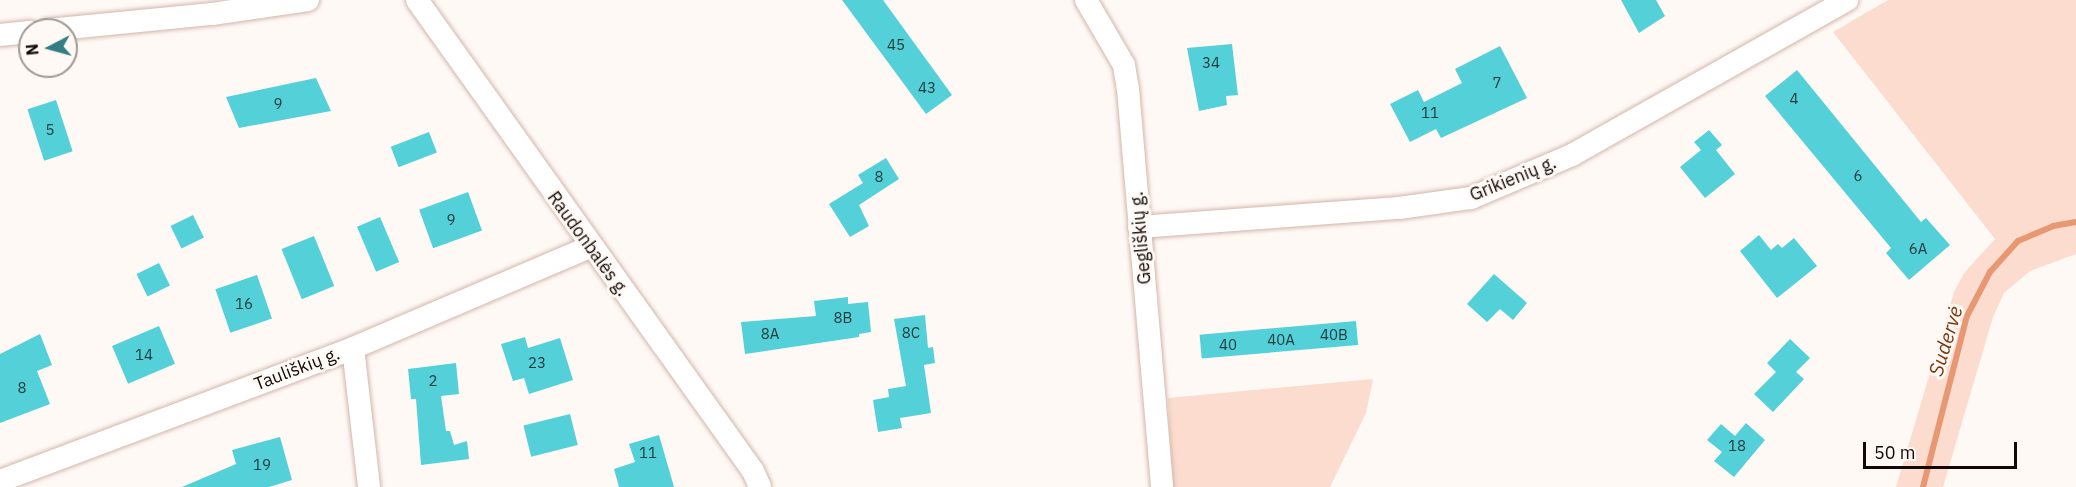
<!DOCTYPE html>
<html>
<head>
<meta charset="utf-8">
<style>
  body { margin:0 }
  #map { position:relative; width:2076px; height:487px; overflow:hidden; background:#fff9f6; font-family:"IBM Plex Sans",sans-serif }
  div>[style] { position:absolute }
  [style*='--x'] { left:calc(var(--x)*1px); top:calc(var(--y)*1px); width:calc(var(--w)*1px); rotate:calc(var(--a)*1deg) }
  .green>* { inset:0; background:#fbdcce }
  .stream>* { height:6px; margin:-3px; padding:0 3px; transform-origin:3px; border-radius:3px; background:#e79872 }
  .building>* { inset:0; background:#54d0d9; transform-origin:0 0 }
  .roads { filter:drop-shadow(0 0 2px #d2b6aa) drop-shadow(0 0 2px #d2b6aa) }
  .minor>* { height:22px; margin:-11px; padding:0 11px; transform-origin:11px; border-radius:11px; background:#fff }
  span { translate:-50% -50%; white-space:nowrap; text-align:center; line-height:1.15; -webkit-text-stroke:6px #fff9f6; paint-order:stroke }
  .number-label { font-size:15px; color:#223b3b }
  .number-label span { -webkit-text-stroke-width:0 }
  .street-label { font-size:18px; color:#120906 }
  .water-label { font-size:20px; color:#7e370c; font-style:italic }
  .north { position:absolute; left:18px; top:18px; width:60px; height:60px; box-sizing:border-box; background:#fff9f6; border:2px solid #a09996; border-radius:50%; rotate:264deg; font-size:16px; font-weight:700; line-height:24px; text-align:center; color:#120906 }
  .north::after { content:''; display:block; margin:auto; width:21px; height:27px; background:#347d83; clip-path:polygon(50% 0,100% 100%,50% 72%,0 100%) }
  .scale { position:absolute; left:1863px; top:442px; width:154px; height:27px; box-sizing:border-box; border:3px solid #120906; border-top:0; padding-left:8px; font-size:18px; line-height:21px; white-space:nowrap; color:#120906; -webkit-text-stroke:4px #fff9f6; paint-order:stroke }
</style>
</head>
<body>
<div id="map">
  <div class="green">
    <div style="clip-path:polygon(1888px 0,2076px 0,2076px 254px,2030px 271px,2004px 293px,1993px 317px,1943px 487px,1896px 487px,1954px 292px,1964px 273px,1995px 239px,1833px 32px)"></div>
    <div style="clip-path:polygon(1373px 379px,1366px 413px,1330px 487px,1172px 487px,1168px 398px)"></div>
  </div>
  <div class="stream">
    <div style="--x:1923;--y:487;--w:177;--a:-75.6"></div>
    <div style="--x:1967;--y:316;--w:50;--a:-62.4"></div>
    <div style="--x:1990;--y:272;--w:42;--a:-47.9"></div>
    <div style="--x:2018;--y:241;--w:38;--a:-23"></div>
    <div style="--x:2053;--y:226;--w:23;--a:-10"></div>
  </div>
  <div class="building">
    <div style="clip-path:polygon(842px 0,883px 0,952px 95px,926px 114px)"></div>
    <div style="clip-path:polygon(1621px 0,1656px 0,1665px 16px,1639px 33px)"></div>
    <div style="clip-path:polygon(1232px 44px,1238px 95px,1226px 96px,1227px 105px,1199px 111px,1187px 48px)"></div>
    <div style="clip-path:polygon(1500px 46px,1527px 98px,1441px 138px,1436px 129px,1410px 142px,1390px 104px,1418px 90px,1424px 102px,1462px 83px,1455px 69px)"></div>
    <div style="clip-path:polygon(1797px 70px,1921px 222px,1926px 218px,1950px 245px,1909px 280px,1886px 253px,1891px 248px,1765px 96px)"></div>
    <div style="clip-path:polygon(316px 78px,331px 111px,239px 128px,226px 97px)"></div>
    <div style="left:56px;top:100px;width:54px;height:30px;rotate:72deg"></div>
    <div style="clip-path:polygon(1709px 130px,1722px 145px,1716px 150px,1735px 174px,1705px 198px,1680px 167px,1701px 150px,1694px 142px)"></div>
    <div style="left:429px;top:132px;width:22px;height:41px;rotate:69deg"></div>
    <div style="clip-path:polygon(886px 158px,899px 179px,859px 205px,869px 226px,850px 237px,829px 204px,863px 183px,858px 175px)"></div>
    <div style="left:468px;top:192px;width:41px;height:52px;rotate:70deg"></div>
    <div style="left:193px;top:215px;width:25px;height:25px;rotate:64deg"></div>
    <div style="left:380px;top:217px;width:49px;height:25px;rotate:67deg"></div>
    <div style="clip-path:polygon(1759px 235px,1771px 250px,1778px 244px,1782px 248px,1794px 238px,1817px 266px,1777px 298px,1740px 251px)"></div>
    <div style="left:314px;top:236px;width:54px;height:35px;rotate:68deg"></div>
    <div style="left:159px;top:263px;width:25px;height:25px;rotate:64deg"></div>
    <div style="clip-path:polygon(1494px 274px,1527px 303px,1513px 320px,1500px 309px,1487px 322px,1467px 304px)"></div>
    <div style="left:257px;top:275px;width:46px;height:44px;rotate:71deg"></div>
    <div style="clip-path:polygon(848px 297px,848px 304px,868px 302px,871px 332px,859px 334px,859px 337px,745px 354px,741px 322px,816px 316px,814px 301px)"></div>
    <div style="clip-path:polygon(925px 315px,928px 348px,933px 347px,935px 363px,924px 365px,931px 413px,900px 418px,902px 428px,878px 432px,873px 400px,889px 397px,888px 389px,906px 386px,894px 319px)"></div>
    <div style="left:1356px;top:321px;width:24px;height:157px;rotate:85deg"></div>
    <div style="left:159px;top:326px;width:41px;height:51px;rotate:67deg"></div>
    <div style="clip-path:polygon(40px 334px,52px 365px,37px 371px,50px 404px,0 423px,0 354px)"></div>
    <div style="clip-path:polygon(525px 337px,528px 348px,560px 338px,573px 380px,529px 394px,524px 378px,513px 381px,501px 344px)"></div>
    <div style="clip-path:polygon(1790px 339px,1810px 358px,1796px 372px,1804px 379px,1773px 412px,1754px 394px,1776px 372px,1767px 363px)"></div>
    <div style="clip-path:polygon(456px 363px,459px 394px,441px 396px,446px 431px,450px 431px,454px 445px,467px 441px,469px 459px,421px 465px,416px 399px,411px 399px,408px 369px)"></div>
    <div style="left:570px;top:414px;width:32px;height:48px;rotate:76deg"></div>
    <div style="clip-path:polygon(1746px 423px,1765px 440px,1734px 477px,1714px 461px,1722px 452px,1707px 440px,1721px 424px,1735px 436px)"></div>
    <div style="clip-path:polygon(659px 435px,674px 487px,619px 487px,614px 469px,635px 462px,629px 444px)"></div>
    <div style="clip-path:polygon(280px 437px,292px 480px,269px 487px,182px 487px,236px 464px,232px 450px)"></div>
  </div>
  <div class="roads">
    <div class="minor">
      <div style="--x:417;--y:0;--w:579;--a:54.5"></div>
      <div style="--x:753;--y:471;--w:17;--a:66"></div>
      <div style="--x:1086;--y:0;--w:75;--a:59.7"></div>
      <div style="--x:1124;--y:65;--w:24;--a:81"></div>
      <div style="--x:1128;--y:89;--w:399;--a:85.1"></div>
      <div style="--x:48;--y:30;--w:165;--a:-5.6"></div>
      <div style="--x:212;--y:14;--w:97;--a:-8.3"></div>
      <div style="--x:0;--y:35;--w:30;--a:-6"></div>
      <div style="--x:1139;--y:227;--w:261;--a:-4.2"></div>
      <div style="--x:1399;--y:208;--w:73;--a:-7.9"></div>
      <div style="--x:1471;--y:198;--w:110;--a:-23.1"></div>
      <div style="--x:1572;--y:155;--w:316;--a:-29.4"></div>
      <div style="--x:353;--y:348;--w:140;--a:83.4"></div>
      <div style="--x:0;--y:481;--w:377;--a:-20.6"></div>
      <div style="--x:353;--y:348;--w:258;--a:-23.1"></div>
    </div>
  </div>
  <div class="number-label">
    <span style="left:896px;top:45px">45</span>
    <span style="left:1211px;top:63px">34</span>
    <span style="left:1497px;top:83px">7</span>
    <span style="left:927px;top:88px">43</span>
    <span style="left:1794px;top:99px">4</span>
    <span style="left:278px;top:104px">9</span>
    <span style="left:1430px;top:113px">11</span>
    <span style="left:50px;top:130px">5</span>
    <span style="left:1858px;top:176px">6</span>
    <span style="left:879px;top:177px">8</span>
    <span style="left:451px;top:220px">9</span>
    <span style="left:1918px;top:249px">6A</span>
    <span style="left:244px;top:304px">16</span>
    <span style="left:843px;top:318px">8B</span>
    <span style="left:911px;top:333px">8C</span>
    <span style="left:770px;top:334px">8A</span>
    <span style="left:1334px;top:335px">40B</span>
    <span style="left:1281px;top:340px">40A</span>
    <span style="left:1228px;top:345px">40</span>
    <span style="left:144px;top:355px">14</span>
    <span style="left:537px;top:363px">23</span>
    <span style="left:433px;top:381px">2</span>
    <span style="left:22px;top:388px">8</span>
    <span style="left:1737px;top:446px">18</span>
    <span style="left:648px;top:453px">11</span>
    <span style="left:262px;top:465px">19</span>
  </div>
  <div class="street-label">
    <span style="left:1513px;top:179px;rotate:-22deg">Grikienių g.</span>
    <span style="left:1141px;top:238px;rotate:-95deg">Gegliškių g.</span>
    <span style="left:588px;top:244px;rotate:54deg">Raudonbalės g.</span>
    <span style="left:297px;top:369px;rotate:-21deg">Tauliškių g.</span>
  </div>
  <div class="water-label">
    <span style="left:1945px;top:341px;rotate:-73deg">Sudervė</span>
  </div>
  <div class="north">N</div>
  <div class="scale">50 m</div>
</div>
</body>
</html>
